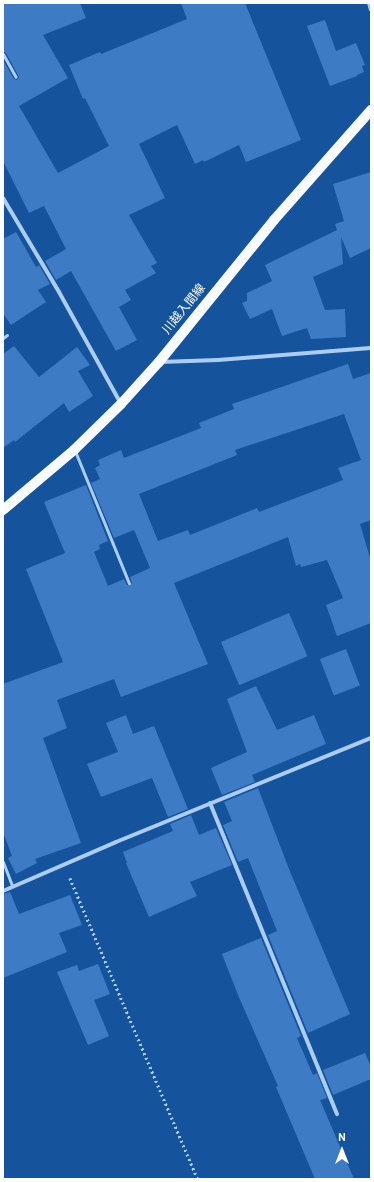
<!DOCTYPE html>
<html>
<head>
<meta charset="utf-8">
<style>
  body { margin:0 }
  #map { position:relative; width:374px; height:1182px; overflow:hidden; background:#15539d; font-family:Overpass,"Noto Sans JP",sans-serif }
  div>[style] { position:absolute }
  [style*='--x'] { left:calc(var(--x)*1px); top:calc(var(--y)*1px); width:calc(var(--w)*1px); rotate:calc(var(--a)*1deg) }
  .building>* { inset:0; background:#3d7cc4; transform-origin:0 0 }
  .path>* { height:2.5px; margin-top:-1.25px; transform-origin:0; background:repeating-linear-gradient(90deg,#accdf3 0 2px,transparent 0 5px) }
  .lane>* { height:3px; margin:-1.5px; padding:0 1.5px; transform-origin:1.5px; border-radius:1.5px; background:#accdf3 }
  .street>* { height:4px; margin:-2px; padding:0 2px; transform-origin:2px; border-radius:2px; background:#accdf3 }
  .primary>* { height:10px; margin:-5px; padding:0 5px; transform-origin:5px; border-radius:5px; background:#f8fbff }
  span { translate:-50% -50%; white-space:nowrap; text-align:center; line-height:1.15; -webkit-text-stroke:3.5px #15539d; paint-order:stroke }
  .street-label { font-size:12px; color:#fff }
  .frame { position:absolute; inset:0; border:4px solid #fff; pointer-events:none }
  .north { position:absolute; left:322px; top:1130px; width:40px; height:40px; -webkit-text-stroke:3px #15539d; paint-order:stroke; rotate:0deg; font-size:11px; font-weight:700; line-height:16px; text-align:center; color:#fff }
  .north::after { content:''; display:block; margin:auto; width:14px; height:18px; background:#fff; clip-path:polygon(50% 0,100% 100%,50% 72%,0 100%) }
</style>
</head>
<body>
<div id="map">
  <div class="building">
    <div style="clip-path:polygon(3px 3px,80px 3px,86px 18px,43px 35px,68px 78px,19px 106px,58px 173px,109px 146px,85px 98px,83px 99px,69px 65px,100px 52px,101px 54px,187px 19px,181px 3px,245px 3px,301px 140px,246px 162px,239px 145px,204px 162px,203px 160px,195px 164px,177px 125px,139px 144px,165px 198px,129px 215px,157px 263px,151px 266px,156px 273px,125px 290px,131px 300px,119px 307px,137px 340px,116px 351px,71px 271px,56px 280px,45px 261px,66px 249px,44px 206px,29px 213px,3px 161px,3px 60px,14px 79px,17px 80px,19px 77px,6px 53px,3px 51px)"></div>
    <div style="clip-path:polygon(325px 20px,336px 51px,356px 43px,365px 65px,362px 66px,364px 72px,357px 75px,357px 76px,330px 86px,307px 26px)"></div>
    <div style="clip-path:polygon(371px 172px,371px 248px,350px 258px,341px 237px,343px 264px,313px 277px,325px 310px,345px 309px,346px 337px,311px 339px,307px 328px,282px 336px,272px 309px,250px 319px,242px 303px,247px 301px,247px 293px,272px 281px,265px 265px,337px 230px,335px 224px,344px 221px,333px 184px)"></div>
    <div style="clip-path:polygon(16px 232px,36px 267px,39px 265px,50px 284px,38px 290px,46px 302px,11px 325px,3px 313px,3px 239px)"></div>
    <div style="clip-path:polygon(14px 346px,39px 377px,77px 347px,90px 365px,78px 371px,93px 396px,69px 412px,64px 403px,15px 442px,14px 440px,3px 448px,3px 354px)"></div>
    <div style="clip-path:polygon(evenodd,348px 364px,353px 379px,371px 373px,371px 520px,360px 524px,371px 561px,371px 623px,337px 636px,326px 605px,343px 598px,327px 560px,301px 567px,300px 564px,296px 566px,288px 537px,174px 583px,208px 664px,121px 697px,114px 679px,57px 700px,67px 728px,43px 738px,81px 843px,35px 859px,37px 863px,16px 874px,8px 858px,12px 856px,3px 832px,3px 684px,63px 662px,26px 569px,65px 553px,44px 502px,86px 485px,108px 541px,99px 545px,100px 549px,94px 552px,108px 586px,124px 579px,127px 585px,130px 586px,132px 583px,130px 577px,150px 568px,134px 530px,114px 538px,91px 483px,100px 479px,95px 468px,100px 465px,98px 460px,121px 450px,124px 458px,201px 428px,199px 423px,234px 409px,232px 404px,348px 364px,344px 414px,361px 460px,338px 468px,343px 480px,259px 512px,257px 508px,190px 535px,188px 530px,158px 541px,139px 494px,237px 455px,235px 450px,344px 414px)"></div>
    <div style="left:289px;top:613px;width:47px;height:74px;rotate:67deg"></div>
    <div style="left:346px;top:649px;width:39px;height:28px;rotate:69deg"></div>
    <div style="clip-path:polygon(256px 686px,277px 730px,314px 715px,326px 744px,252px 775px,255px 782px,222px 795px,211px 768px,247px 752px,227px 699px)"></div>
    <div style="clip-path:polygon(126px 715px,133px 734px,154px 726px,188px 809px,168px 817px,152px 778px,101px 797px,87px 764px,118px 752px,106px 723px)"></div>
    <div style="clip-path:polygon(258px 788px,289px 869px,350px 1014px,308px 1033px,268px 935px,277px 931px,248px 858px,238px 862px,223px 825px,232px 821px,224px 802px)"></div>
    <div style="clip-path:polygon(191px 815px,199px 835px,216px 828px,232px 865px,190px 882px,197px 896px,149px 917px,126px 863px,127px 863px,123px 852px,173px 831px,170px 824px)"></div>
    <div style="clip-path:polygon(10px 892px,19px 914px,70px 895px,82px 925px,59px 933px,67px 952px,3px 978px,3px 894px)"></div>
    <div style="clip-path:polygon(261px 938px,301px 1036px,297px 1038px,313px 1075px,317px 1073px,327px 1098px,320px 1100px,354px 1179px,315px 1179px,276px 1087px,278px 1086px,238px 995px,222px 954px)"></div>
    <div style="clip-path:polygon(98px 964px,110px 994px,94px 1000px,109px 1036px,88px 1045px,57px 972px,77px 965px,79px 971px)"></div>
    <div style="clip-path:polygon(365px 1053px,371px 1067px,371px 1079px,333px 1095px,323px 1070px)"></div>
  </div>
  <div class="path">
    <div style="--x:70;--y:878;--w:327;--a:67"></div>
  </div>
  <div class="lane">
    <div style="--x:3;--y:54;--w:26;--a:61"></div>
    <div style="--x:3;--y:338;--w:5;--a:-37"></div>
    <div style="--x:75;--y:451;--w:143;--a:67.8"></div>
    <div style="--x:3;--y:862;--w:26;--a:69"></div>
  </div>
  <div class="street">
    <div style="--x:369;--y:3;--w:7;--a:74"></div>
    <div style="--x:3;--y:198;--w:109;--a:59.2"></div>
    <div style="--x:59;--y:292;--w:128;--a:61"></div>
    <div style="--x:160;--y:362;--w:58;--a:-2"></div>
    <div style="--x:218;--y:360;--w:153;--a:-4.5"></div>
    <div style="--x:210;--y:803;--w:336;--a:67.8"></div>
    <div style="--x:3;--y:891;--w:123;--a:-23.4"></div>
    <div style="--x:116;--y:842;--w:275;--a:-22.2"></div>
  </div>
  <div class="primary">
    <div style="--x:3;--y:510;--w:93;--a:-40.2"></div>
    <div style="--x:74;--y:450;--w:66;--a:-44.4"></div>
    <div style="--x:121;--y:404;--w:57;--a:-47.9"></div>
    <div style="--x:159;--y:362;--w:183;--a:-51"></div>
    <div style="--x:274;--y:220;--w:147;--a:-48.6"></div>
  </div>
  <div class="street-label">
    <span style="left:185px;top:310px;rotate:-51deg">川越入間線</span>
  </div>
  <div class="frame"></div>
  <div class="north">N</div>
</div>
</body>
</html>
